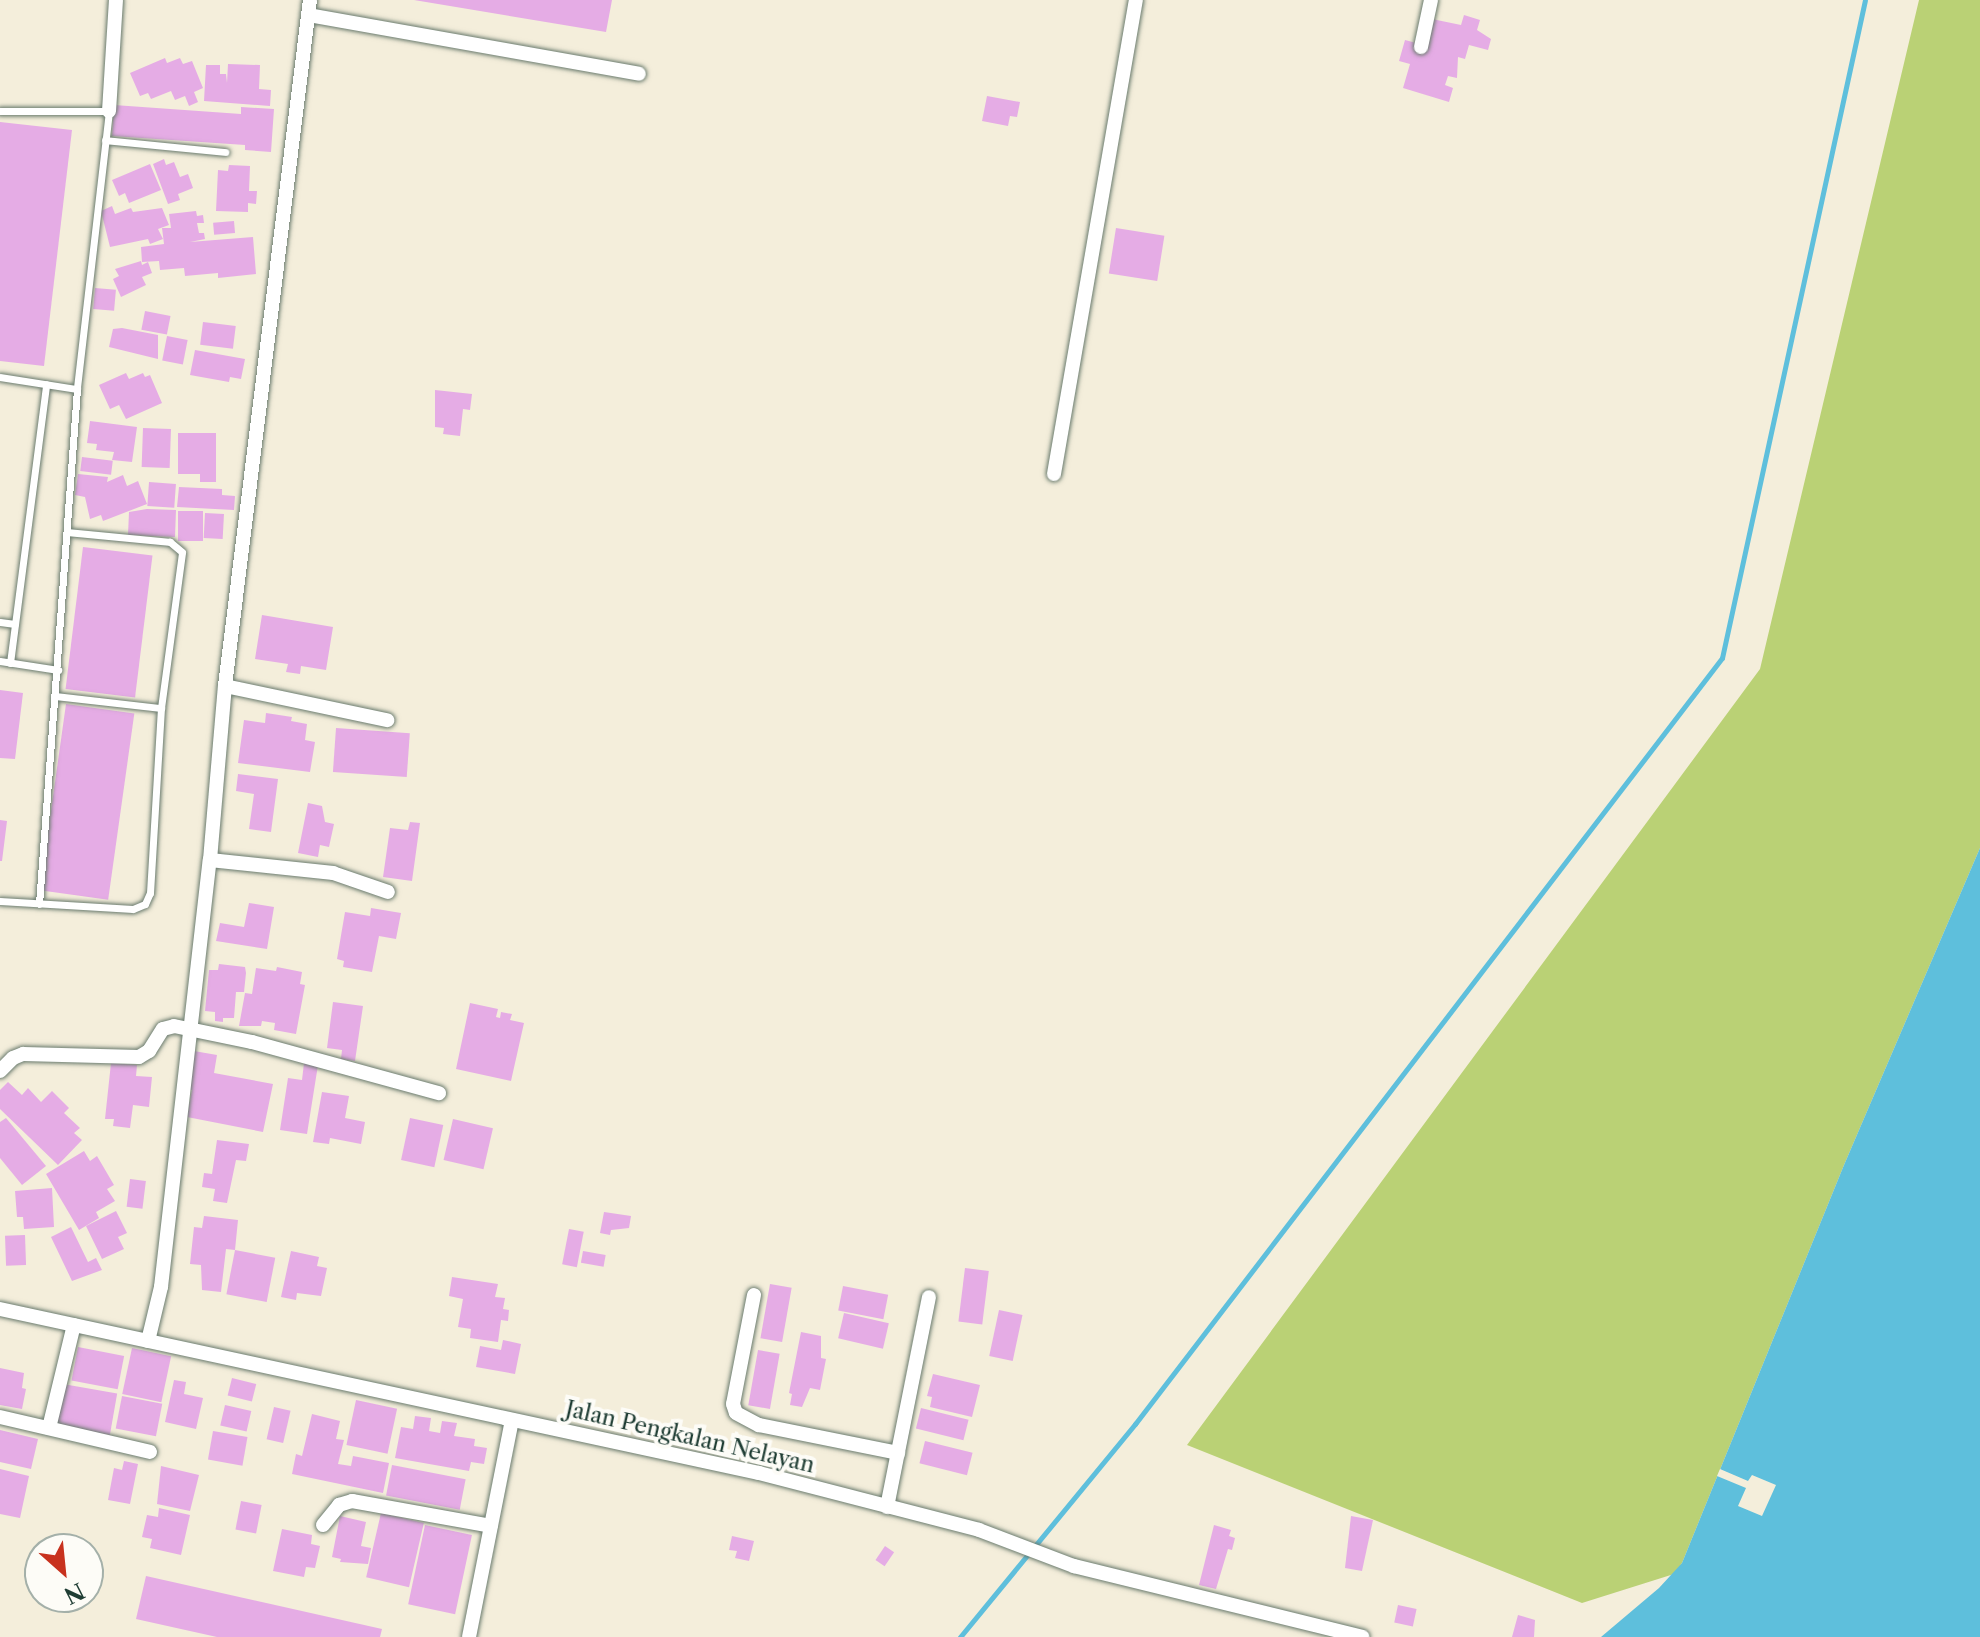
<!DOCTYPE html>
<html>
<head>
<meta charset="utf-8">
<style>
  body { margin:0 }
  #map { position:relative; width:1980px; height:1637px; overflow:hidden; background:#f4eedb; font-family:"Libre Caslon Text",serif }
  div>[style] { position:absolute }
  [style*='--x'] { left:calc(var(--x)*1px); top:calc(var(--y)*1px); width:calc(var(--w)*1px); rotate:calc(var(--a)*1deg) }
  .green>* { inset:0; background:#bad175 }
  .water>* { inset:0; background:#5ebfdc }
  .pier>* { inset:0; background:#f4eedb }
  .stream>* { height:5px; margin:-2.5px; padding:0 2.5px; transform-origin:2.5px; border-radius:2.5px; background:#5ebfdc }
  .building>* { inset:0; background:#e5ace5; transform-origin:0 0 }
  .roads { filter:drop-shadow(0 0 2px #6a7b6e) drop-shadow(0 0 2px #6a7b6e) }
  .lane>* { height:7px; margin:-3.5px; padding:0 3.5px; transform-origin:3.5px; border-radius:3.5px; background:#fff }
  .street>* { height:14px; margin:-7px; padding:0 7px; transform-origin:7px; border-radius:7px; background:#fff }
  span { translate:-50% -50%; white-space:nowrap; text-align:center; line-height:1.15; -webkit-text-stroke:8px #fdfcf7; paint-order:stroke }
  .street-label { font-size:22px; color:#1f3d34 }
  .north { position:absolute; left:24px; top:1533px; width:80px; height:80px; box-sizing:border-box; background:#fdfcf7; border:2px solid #a4b0a9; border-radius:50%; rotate:153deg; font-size:22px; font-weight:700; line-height:32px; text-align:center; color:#1f3d34 }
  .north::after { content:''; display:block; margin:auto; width:28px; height:36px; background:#c8321e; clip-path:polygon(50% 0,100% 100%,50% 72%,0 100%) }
</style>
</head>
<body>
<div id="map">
  <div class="green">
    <div style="clip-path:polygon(1919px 0,1980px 0,1980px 848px,1844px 1165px,1682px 1563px,1674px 1574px,1582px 1603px,1187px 1445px,1760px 669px)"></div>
  </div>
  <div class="water">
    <div style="clip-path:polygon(1980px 848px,1980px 1637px,1601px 1637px,1659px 1588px,1682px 1563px,1844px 1165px)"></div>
  </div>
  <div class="pier">
    <div style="clip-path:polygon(1720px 1469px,1748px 1481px,1752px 1475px,1776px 1485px,1762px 1516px,1738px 1506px,1746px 1488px,1717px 1476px)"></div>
  </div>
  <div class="stream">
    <div style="--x:960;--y:1637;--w:276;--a:-50.6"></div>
    <div style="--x:1135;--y:1424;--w:965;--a:-52.54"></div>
    <div style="--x:1722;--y:658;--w:673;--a:-77.74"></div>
  </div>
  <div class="building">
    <div style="clip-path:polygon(414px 0,612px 0,606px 32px)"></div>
    <div style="clip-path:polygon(1464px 15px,1480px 20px,1477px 30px,1491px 39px,1488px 50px,1469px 45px,1465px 59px,1458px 57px,1457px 78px,1448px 76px,1445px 85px,1453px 88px,1449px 102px,1403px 88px,1410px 64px,1399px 61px,1405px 40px,1420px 44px,1432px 19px,1461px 25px)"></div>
    <div style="clip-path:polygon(165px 58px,167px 63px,180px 58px,183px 64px,192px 61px,203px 88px,194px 92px,198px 102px,189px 106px,185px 96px,175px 100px,171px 91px,151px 99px,148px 93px,140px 96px,130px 73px)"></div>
    <div style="clip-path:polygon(228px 64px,260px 65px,259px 89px,271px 90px,270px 106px,204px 101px,206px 65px,220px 65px,220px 74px,226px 74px,227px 83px)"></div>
    <div style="clip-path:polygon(987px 96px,1020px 102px,1017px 117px,1010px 116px,1008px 126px,982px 121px)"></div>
    <div style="clip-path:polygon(114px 105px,241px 114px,241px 107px,274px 109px,271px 152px,245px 150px,245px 145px,112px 136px)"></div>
    <div style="clip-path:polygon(0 122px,72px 130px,44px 366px,0 361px)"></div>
    <div style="clip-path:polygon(164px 159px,166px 165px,174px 162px,180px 177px,188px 174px,193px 188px,178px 194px,180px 200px,168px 204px,153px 164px)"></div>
    <div style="clip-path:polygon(150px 164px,161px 190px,129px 203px,125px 193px,119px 196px,112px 180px)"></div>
    <div style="clip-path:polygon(229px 165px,250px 166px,249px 191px,257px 191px,256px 204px,248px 203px,248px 212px,216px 211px,218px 170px,228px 171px)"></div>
    <div style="clip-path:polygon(112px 206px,115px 214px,131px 208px,133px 212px,162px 208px,169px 225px,158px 229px,163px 239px,150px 244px,148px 239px,110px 247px,101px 211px)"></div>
    <div style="clip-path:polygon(196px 211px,197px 216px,203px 215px,204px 223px,197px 223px,199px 233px,204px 233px,205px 239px,190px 242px,253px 237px,256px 274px,218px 278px,218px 273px,185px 276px,184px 268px,160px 270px,159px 261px,142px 262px,141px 247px,164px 244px,162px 228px,171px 228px,169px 214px)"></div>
    <div style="left:234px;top:221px;width:12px;height:21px;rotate:85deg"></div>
    <div style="left:1116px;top:228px;width:49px;height:46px;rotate:9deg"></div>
    <div style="clip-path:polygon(141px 261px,142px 265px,148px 262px,152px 273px,142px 277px,146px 285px,121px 297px,113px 279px,119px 276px,115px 269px)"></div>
    <div style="left:95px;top:288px;width:21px;height:21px;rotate:5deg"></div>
    <div style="left:145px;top:311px;width:26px;height:19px;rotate:11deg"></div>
    <div style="left:203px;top:322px;width:33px;height:23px;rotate:7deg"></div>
    <div style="clip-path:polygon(122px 328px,158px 335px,158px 359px,109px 347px,113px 329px)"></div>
    <div style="left:167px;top:336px;width:21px;height:25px;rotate:11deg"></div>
    <div style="clip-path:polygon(195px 350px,245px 359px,241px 379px,230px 377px,229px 382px,190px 375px)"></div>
    <div style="clip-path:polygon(126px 373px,129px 379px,143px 373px,145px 377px,150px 375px,162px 403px,126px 419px,119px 405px,110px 409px,99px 385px)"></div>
    <div style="clip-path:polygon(435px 390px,472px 394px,470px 410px,463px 409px,460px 436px,443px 434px,444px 428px,435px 427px)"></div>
    <div style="clip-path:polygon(90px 421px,137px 427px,132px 462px,112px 460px,114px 452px,96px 450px,97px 444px,87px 443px)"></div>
    <div style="left:143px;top:428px;width:28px;height:39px;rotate:2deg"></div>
    <div style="clip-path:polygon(178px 433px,216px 433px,216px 482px,200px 482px,200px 474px,178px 474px)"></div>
    <div style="left:82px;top:457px;width:31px;height:14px;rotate:7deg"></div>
    <div style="clip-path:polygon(78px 474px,108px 477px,107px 482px,123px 475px,127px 486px,138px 481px,147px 504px,103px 521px,101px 515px,90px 519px,85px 497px,75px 495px)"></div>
    <div style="left:149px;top:482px;width:27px;height:24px;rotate:4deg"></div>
    <div style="clip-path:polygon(179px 487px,222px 489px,222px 495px,235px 496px,234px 510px,177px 507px)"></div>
    <div style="clip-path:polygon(147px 509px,176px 510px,175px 537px,128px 535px,129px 512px)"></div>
    <div style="left:178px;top:511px;width:25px;height:30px"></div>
    <div style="left:205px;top:513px;width:19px;height:25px;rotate:3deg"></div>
    <div style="left:83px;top:547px;width:70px;height:143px;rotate:7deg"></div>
    <div style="clip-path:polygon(262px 615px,333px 627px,326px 670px,301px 666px,300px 674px,286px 672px,288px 664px,255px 659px)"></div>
    <div style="clip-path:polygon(0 690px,23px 693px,15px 759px,0 758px)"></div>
    <div style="left:66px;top:704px;width:69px;height:188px;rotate:8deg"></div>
    <div style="clip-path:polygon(266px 713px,292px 717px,291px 721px,307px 724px,305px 740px,315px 742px,310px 772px,238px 763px,244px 720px,265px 723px)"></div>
    <div style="left:336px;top:728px;width:74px;height:44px;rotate:4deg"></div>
    <div style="clip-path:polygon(238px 774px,278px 779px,271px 832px,249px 829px,254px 794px,236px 791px)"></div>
    <div style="clip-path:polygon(308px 803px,322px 806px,325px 822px,334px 824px,329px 847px,320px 845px,318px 857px,298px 853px)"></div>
    <div style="clip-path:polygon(0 820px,7px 821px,2px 861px,0 861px)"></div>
    <div style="clip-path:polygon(410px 822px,420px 823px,412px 881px,383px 877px,390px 828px,408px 830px)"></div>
    <div style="clip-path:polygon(249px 903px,274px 907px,267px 949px,216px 941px,220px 923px,244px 927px)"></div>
    <div style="clip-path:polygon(371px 908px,401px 913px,396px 939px,379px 936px,372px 972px,343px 967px,344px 961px,337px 959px,345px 912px,370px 916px)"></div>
    <div style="clip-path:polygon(219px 964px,245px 967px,246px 973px,244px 992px,236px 992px,234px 1018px,223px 1018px,223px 1022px,215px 1021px,215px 1012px,205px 1011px,209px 970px,218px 970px)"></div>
    <div style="clip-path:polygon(277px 967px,302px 972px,300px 984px,305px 985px,296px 1034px,274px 1030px,275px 1023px,262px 1021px,261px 1026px,239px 1026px,245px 993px,252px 994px,256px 968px,276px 971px)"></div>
    <div style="clip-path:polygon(333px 1002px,363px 1006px,355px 1061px,341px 1059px,342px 1050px,327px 1048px)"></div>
    <div style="clip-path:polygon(470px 1003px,498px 1009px,496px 1017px,500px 1018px,501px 1012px,512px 1014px,510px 1020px,524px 1023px,511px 1081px,456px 1069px)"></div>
    <div style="clip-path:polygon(194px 1051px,217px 1055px,214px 1073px,273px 1084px,263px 1132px,187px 1117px,192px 1090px,186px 1089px)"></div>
    <div style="clip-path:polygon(111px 1063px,137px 1065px,136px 1076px,152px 1077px,149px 1107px,133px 1105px,130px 1128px,113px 1126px,114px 1119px,105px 1119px)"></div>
    <div style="clip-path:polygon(304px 1063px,318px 1065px,307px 1134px,280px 1130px,288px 1078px,302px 1080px)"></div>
    <div style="clip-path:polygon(8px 1082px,22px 1095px,28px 1088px,41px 1102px,52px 1091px,69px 1108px,64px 1113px,80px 1128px,74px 1133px,82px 1140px,58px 1165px,0 1109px,0 1090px)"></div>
    <div style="clip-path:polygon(322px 1092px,349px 1096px,345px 1118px,365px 1122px,361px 1144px,330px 1138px,329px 1144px,313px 1142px)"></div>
    <div style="clip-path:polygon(6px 1118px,46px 1166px,22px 1185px,0 1158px,0 1122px)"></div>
    <div style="left:410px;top:1118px;width:34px;height:43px;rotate:12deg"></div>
    <div style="left:453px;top:1119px;width:41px;height:42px;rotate:13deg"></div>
    <div style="clip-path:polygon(217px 1140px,249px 1144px,246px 1161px,236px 1160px,227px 1203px,213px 1201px,215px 1189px,202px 1187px,204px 1173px,212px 1174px)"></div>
    <div style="clip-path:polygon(84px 1151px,90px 1161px,97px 1156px,114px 1185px,107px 1189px,115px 1201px,96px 1212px,99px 1218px,79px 1230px,46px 1174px)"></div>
    <div style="left:130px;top:1179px;width:16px;height:28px;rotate:7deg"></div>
    <div style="clip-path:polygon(52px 1188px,54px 1227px,24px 1229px,23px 1217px,17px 1217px,15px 1191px)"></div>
    <div style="clip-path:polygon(116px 1211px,127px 1233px,118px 1237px,124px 1249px,102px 1259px,86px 1226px)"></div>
    <div style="clip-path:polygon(604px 1212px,631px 1216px,629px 1228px,611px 1230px,610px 1235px,600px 1233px)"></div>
    <div style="clip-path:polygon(204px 1216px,238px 1220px,235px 1250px,226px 1249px,221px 1292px,202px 1290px,201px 1265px,190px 1264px,194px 1227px,202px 1228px)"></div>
    <div style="clip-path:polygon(71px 1227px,88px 1262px,96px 1258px,102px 1270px,72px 1281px,51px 1237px)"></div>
    <div style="left:569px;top:1229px;width:15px;height:36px;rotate:11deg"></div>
    <div style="left:25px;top:1235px;width:30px;height:20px;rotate:88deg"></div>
    <div style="left:235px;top:1250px;width:41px;height:45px;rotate:11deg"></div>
    <div style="clip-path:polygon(291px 1251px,319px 1257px,317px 1266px,327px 1268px,321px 1296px,297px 1293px,296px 1300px,281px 1297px)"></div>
    <div style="left:583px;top:1251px;width:23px;height:12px;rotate:10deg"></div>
    <div style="left:965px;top:1268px;width:24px;height:54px;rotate:7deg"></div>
    <div style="clip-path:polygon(452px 1277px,498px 1284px,495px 1297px,505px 1298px,503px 1309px,509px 1310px,508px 1321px,501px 1320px,498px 1342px,470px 1338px,471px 1329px,458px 1327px,463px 1299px,449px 1296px)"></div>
    <div style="left:770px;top:1284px;width:22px;height:55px;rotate:10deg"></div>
    <div style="left:843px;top:1286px;width:46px;height:25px;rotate:11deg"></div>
    <div style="left:999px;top:1310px;width:24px;height:47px;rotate:12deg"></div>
    <div style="left:844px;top:1313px;width:46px;height:26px;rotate:13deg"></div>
    <div style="clip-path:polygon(801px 1332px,821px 1336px,821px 1358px,826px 1359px,820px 1390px,810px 1388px,802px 1407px,790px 1405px,792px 1394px,789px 1393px)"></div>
    <div style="clip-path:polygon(503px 1340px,521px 1344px,515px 1374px,476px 1367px,480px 1346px,501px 1350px)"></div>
    <div style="left:78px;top:1347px;width:47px;height:34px;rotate:11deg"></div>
    <div style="left:132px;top:1348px;width:40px;height:47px;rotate:12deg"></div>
    <div style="left:758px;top:1350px;width:22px;height:56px;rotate:10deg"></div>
    <div style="clip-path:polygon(0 1368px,24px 1373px,22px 1388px,26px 1389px,22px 1409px,0 1405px)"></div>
    <div style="clip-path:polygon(933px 1374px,980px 1385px,972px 1417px,930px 1407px,932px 1397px,927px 1396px)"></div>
    <div style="left:232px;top:1378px;width:25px;height:18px;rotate:14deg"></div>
    <div style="clip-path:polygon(174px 1380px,186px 1382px,184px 1394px,203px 1398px,196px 1429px,165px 1422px)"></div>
    <div style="left:63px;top:1384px;width:55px;height:42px;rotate:10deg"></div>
    <div style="left:122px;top:1396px;width:41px;height:33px;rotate:11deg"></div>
    <div style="left:356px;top:1400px;width:42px;height:46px;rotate:12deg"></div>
    <div style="left:225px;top:1405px;width:27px;height:21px;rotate:13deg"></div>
    <div style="left:274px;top:1407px;width:17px;height:33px;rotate:13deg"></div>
    <div style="left:921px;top:1408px;width:49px;height:21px;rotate:14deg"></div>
    <div style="clip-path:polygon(312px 1414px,340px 1421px,336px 1439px,344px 1440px,338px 1464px,351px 1466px,353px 1456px,389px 1463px,383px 1493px,292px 1474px,296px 1454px,302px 1456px)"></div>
    <div style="clip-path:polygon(415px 1416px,431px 1418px,429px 1431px,440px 1433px,442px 1421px,457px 1423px,454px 1436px,475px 1439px,474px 1446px,487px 1448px,484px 1464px,471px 1462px,469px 1471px,395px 1458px,401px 1427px,413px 1429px)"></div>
    <div style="clip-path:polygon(0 1430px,38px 1439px,31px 1469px,0 1462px)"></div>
    <div style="left:213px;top:1431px;width:35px;height:29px;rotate:10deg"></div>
    <div style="left:925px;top:1441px;width:49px;height:23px;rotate:14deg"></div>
    <div style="clip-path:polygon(124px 1461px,138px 1464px,130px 1504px,108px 1500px,114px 1468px,122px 1470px)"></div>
    <div style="left:392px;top:1465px;width:75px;height:31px;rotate:11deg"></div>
    <div style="clip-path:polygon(161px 1466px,199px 1475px,190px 1511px,157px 1504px)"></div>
    <div style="clip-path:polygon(0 1469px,29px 1476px,20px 1518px,0 1514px)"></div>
    <div style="left:241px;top:1501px;width:21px;height:29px;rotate:11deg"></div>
    <div style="clip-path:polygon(159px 1508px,190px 1515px,181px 1555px,150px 1548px,152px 1539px,142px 1537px,147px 1515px,158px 1517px)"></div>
    <div style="left:381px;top:1513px;width:44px;height:66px;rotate:13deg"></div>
    <div style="clip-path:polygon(340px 1516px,366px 1522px,361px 1546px,371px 1548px,368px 1564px,340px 1562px,341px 1559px,332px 1557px)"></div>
    <div style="clip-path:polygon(1351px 1516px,1373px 1520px,1362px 1571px,1345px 1568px)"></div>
    <div style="left:425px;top:1525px;width:48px;height:81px;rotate:12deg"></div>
    <div style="clip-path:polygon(1214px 1525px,1231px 1530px,1229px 1536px,1235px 1538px,1232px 1550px,1228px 1549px,1216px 1589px,1199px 1585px)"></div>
    <div style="clip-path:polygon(282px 1529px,312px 1535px,311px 1544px,320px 1546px,315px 1568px,306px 1567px,304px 1577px,273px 1571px)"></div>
    <div style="clip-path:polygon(732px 1536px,754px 1541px,749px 1561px,735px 1558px,737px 1551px,729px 1550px)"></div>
    <div style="left:885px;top:1546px;width:11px;height:17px;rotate:34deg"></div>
    <div style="clip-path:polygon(146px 1576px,382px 1629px,380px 1637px,217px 1637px,136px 1619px)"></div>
    <div style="left:1398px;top:1605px;width:19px;height:18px;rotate:12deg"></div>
    <div style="clip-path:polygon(1518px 1615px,1535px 1620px,1534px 1637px,1512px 1637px)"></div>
  </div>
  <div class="roads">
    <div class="lane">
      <div style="--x:0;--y:111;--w:109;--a:0"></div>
      <div style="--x:109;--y:111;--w:280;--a:96.6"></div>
      <div style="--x:77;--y:389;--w:516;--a:94.22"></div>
      <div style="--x:105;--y:140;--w:121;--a:5.7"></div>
      <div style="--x:0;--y:377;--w:78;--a:8.9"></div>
      <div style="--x:0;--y:622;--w:15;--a:8"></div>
      <div style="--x:0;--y:661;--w:59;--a:8.8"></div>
      <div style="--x:10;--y:663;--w:281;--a:-82.6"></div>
      <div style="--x:55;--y:696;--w:107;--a:6.5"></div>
      <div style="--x:0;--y:901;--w:133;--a:3.4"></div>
      <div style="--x:133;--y:909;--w:13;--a:-23"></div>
      <div style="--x:145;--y:904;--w:12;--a:-66"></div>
      <div style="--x:150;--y:893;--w:185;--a:-86.6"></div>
      <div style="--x:161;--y:708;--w:157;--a:-82.3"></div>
      <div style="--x:182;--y:552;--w:16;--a:-140"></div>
      <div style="--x:170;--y:542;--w:103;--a:-174.5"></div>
    </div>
    <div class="street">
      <div style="--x:309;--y:15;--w:335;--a:10.1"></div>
      <div style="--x:1421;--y:47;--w:48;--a:-78"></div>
      <div style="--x:109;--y:111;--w:111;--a:-86.4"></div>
      <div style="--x:1054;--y:474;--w:481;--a:-80.2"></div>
      <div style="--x:225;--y:686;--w:166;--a:11.9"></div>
      <div style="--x:210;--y:860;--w:124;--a:6"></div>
      <div style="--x:333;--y:873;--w:58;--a:19.1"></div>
      <div style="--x:0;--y:1071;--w:18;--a:-45"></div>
      <div style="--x:13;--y:1058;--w:11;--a:-22"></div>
      <div style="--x:23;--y:1054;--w:116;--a:1.5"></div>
      <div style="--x:139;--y:1057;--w:12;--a:-31"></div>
      <div style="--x:149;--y:1051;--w:26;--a:-58"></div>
      <div style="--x:163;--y:1029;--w:11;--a:-15"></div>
      <div style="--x:174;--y:1026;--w:80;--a:11.6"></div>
      <div style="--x:252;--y:1042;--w:194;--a:15.3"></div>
      <div style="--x:754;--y:1295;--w:111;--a:100.9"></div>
      <div style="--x:733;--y:1404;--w:9;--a:72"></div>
      <div style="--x:736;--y:1413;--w:26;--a:28"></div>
      <div style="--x:759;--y:1425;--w:142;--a:11.4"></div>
      <div style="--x:0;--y:1309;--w:777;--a:12.19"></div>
      <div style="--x:759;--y:1473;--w:227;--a:14.5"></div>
      <div style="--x:979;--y:1530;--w:102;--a:20.8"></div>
      <div style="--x:1074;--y:1566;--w:297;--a:13.8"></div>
      <div style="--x:148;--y:1341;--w:56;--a:-76.5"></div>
      <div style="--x:161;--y:1287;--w:430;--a:-83.5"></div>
      <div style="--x:210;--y:860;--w:175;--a:-85.1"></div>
      <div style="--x:225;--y:686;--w:691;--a:-82.94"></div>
      <div style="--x:0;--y:1417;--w:154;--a:13.1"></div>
      <div style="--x:49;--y:1428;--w:106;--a:-76.4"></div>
      <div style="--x:887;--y:1507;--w:214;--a:-78.7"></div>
      <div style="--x:323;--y:1525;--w:26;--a:-51"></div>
      <div style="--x:339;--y:1505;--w:14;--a:-17"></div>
      <div style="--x:352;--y:1501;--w:141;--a:10.2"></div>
      <div style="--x:469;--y:1637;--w:221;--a:-78.8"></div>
    </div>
  </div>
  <div class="street-label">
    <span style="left:690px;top:1437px;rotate:13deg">Jalan Pengkalan Nelayan</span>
  </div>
  <div class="north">N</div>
</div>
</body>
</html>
